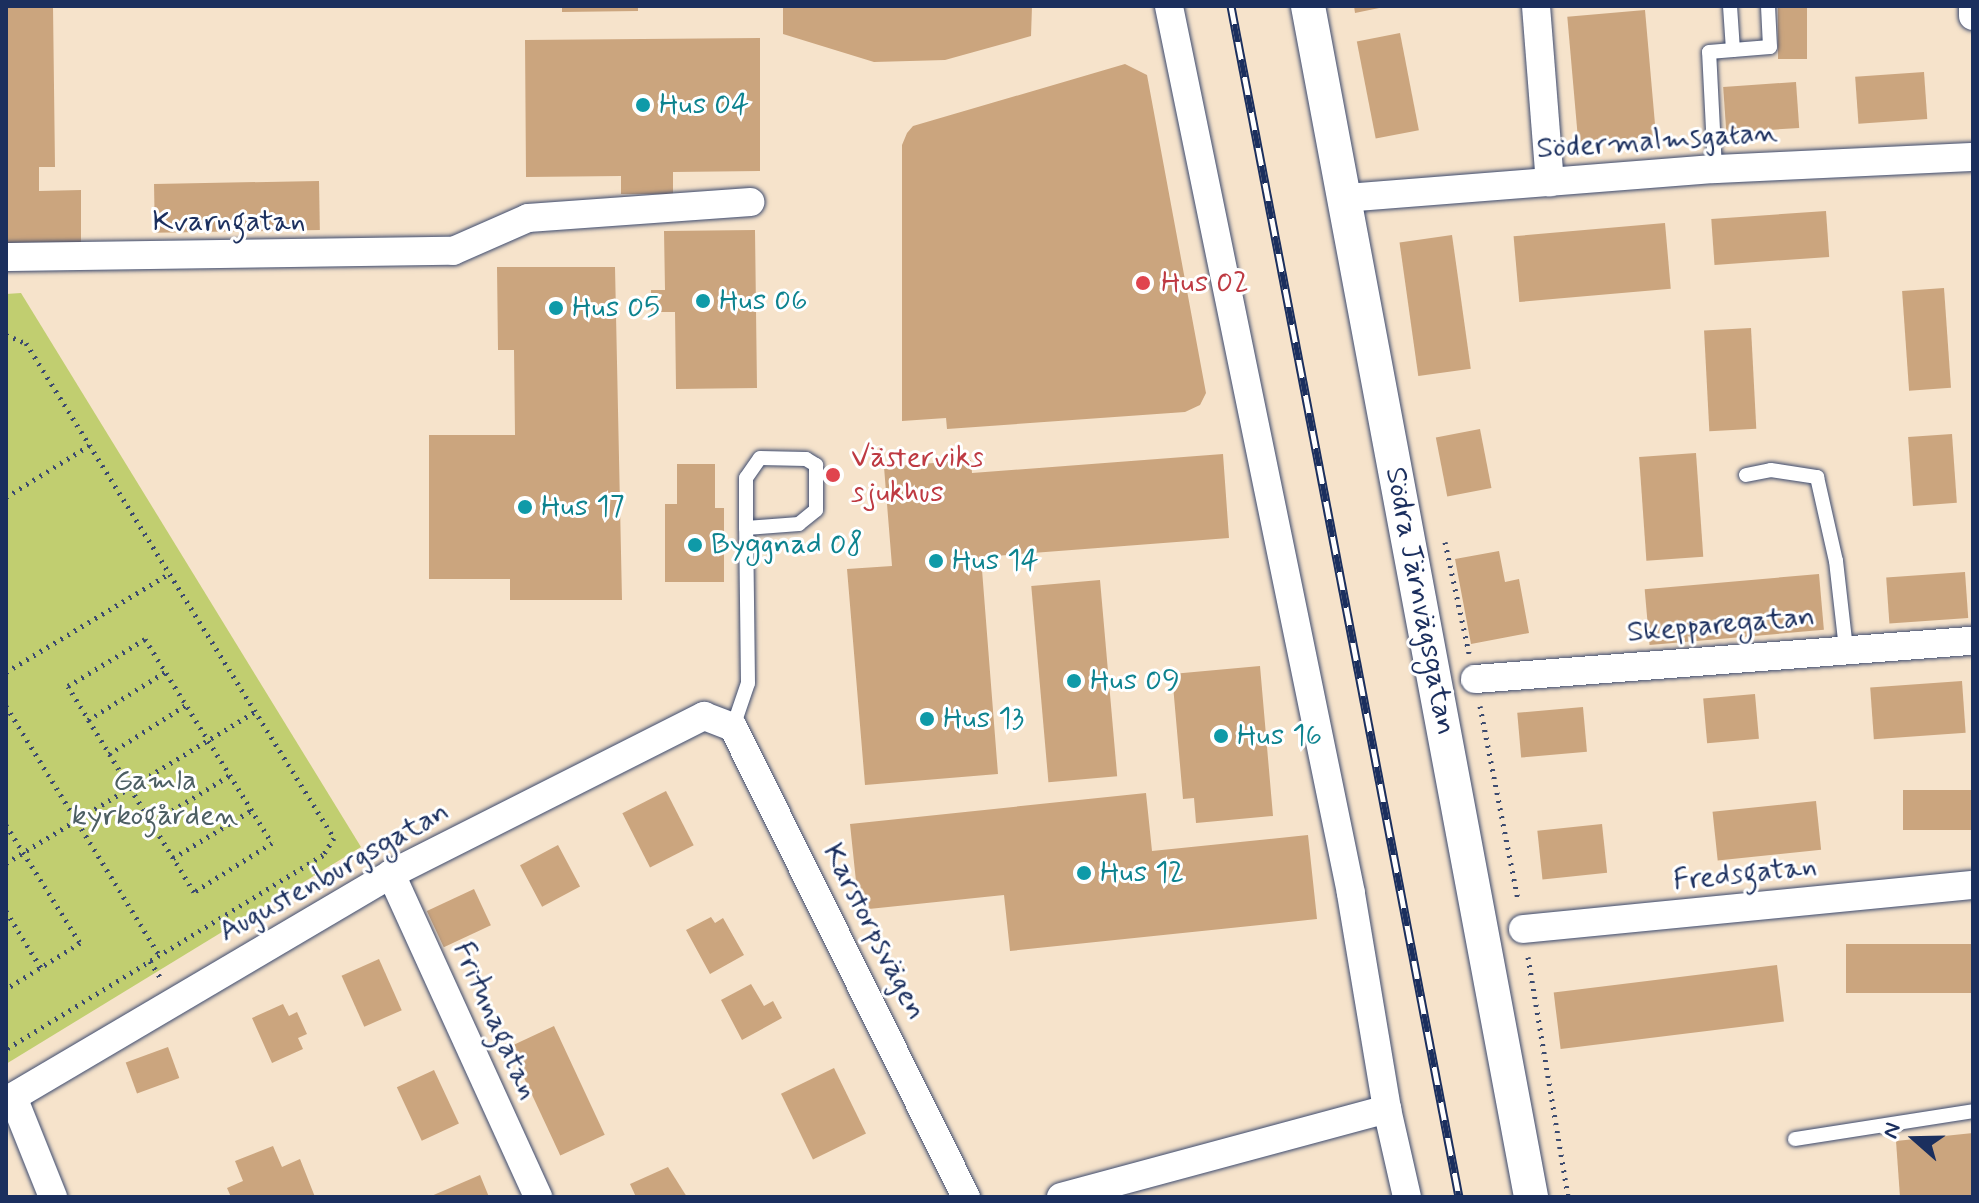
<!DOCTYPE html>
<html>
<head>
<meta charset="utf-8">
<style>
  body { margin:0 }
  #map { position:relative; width:1979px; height:1203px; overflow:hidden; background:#f6e3cb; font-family:Mynerve,sans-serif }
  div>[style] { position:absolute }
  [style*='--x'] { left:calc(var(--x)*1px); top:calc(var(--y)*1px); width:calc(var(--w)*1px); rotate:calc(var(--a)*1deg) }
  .green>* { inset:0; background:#c1ce70 }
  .building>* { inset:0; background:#cba57e; transform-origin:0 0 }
  .path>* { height:5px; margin-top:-2.5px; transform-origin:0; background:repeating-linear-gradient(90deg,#3c4a6e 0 2px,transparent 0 8px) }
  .roads { filter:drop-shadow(0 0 2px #3c4a6e) drop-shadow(0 0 2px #3c4a6e) }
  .service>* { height:14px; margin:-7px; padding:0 7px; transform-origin:7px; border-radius:7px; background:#fff }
  .minor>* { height:28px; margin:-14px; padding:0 14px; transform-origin:14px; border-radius:14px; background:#fff }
  .tertiary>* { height:34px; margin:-17px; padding:0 17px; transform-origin:17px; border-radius:17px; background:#fff }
  .rail>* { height:9px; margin-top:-4.5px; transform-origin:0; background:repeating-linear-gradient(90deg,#fff 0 18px,#1b2f5e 0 36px); box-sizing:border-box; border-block:2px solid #1b2f5e }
  .dots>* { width:22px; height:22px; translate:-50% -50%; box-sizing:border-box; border:4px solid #fff; border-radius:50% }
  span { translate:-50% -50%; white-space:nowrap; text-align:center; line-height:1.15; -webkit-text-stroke:6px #fff; paint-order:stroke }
  .culture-label { font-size:30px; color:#0d838f }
  .left { translate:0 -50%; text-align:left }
  .street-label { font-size:30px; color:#1b2f5e }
  .health-label { font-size:30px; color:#be3a42 }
  .park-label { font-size:30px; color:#4d5f63 }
  .frame { position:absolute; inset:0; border:8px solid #1b2f5e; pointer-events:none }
  .north { position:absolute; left:1875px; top:1099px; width:80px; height:80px; -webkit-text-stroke:6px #fff; paint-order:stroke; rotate:290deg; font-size:22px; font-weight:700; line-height:32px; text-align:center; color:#1b2f5e }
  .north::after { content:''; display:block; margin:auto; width:28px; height:36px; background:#1b2f5e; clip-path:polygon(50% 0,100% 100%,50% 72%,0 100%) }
</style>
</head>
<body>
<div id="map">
  <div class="green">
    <div style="clip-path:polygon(21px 293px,361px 847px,6px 1064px,6px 294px)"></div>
  </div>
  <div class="building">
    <div style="clip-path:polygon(6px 6px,53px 6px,55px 167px,39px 167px,39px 191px,81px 190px,81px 242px,6px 243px)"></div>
    <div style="clip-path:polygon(562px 6px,638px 6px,638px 11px,562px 12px)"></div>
    <div style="clip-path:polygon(783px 6px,1032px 6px,1031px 36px,945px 60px,874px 62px,783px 34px)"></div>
    <div style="clip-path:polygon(1354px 6px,1383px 6px,1384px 7px,1355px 13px)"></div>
    <div style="left:1778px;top:6px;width:29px;height:53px"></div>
    <div style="left:1645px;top:10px;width:127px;height:78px;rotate:85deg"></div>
    <div style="left:1400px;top:33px;width:99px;height:44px;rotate:79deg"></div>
    <div style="clip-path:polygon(760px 38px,760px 171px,673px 172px,673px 194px,621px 194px,621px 176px,526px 177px,525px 40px)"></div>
    <div style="clip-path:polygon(1125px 64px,1147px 75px,1206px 393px,1200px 405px,1185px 412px,947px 429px,946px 418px,902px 421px,902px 145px,907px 133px,913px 126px)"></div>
    <div style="left:1924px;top:72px;width:47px;height:69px;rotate:86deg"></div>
    <div style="left:1796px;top:82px;width:46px;height:73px;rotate:86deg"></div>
    <div style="left:319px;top:181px;width:49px;height:165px;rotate:89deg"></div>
    <div style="left:1826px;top:211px;width:46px;height:115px;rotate:86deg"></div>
    <div style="left:1665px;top:223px;width:66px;height:152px;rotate:85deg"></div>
    <div style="clip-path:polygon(755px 230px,757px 388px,676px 389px,675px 312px,651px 312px,651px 290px,665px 290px,664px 231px)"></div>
    <div style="left:1452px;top:235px;width:135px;height:53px;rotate:82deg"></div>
    <div style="clip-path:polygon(497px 267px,615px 267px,622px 600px,510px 600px,510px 579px,429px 579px,429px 435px,515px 435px,514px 350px,498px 350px)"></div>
    <div style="left:1944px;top:288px;width:100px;height:42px;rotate:86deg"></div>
    <div style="left:1751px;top:328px;width:101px;height:47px;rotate:87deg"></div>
    <div style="left:1480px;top:429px;width:60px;height:45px;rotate:79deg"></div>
    <div style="left:1952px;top:434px;width:69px;height:44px;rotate:86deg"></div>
    <div style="left:1696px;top:453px;width:104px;height:57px;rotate:86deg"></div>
    <div style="clip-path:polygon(1223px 454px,1229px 538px,981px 557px,998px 774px,865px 785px,847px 569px,892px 566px,884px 467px,971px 460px,972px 473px)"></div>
    <div style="clip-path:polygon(677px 464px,715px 464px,715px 508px,724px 508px,724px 582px,665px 582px,665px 504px,677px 504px)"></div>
    <div style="clip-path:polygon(1499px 551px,1505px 582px,1519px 579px,1529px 633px,1471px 644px,1455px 559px)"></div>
    <div style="left:1965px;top:572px;width:46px;height:79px;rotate:86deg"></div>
    <div style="left:1819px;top:574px;width:56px;height:175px;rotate:85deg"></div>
    <div style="left:1100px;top:580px;width:197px;height:69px;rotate:85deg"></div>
    <div style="clip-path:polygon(1260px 666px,1273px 816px,1196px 823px,1194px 798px,1183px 799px,1172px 674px)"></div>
    <div style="left:1962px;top:681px;width:52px;height:92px;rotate:86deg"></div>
    <div style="left:1755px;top:694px;width:45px;height:52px;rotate:85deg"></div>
    <div style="left:1583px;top:707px;width:45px;height:66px;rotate:85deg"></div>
    <div style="left:1973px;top:790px;width:40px;height:70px;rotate:90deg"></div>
    <div style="left:666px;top:791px;width:61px;height:49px;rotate:63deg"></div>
    <div style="clip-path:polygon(1146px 793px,1152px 851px,1308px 835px,1317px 919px,1010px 951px,1004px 895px,859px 910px,850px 824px)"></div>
    <div style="left:1816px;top:801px;width:49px;height:104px;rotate:84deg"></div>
    <div style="left:1602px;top:824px;width:49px;height:65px;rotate:84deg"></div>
    <div style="left:558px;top:845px;width:47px;height:43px;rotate:62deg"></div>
    <div style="left:474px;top:889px;width:40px;height:52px;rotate:65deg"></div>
    <div style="clip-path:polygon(711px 917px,715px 923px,723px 918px,744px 955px,710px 974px,686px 930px)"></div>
    <div style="left:1973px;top:944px;width:49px;height:127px;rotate:90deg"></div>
    <div style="left:379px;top:959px;width:56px;height:41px;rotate:66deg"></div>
    <div style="left:1777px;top:965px;width:57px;height:225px;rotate:83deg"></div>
    <div style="clip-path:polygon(751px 984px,764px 1006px,773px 1001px,782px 1018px,742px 1040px,721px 1000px)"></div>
    <div style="clip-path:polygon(283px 1004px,289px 1016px,297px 1012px,307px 1034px,298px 1038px,303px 1049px,272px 1063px,252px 1018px)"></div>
    <div style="left:554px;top:1026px;width:120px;height:49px;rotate:65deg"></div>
    <div style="left:168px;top:1047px;width:33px;height:45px;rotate:70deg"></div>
    <div style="left:834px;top:1068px;width:73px;height:59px;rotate:64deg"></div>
    <div style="left:434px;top:1070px;width:59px;height:41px;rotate:65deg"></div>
    <div style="clip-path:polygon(1973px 1133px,1973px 1197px,1900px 1197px,1896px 1141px)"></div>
    <div style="clip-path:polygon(273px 1146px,282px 1167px,300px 1159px,315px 1197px,231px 1197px,227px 1188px,243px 1181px,235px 1161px)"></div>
    <div style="clip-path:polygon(668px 1167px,687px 1197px,636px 1197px,630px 1184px)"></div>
    <div style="clip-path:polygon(480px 1175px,489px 1197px,429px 1197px)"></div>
  </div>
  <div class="path">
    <div style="--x:6;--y:335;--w:22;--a:22"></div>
    <div style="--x:26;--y:343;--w:583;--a:58.11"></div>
    <div style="--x:334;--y:838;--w:20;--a:123"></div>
    <div style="--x:323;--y:855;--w:372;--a:148.5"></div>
    <div style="--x:6;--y:497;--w:99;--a:-31.8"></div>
    <div style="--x:1445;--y:542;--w:114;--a:77.8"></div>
    <div style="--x:145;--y:639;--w:240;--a:58.1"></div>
    <div style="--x:272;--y:843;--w:92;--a:147.9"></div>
    <div style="--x:194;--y:892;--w:241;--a:-121.5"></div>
    <div style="--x:68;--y:686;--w:90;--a:-31.4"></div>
    <div style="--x:6;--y:672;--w:192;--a:-31.1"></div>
    <div style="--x:6;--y:706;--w:292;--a:58.4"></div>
    <div style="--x:1480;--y:706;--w:198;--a:78.9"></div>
    <div style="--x:88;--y:720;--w:91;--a:-31.9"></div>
    <div style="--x:109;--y:754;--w:91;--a:-32.5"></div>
    <div style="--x:152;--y:823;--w:92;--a:-31.6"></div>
    <div style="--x:6;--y:825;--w:139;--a:57.9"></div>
    <div style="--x:80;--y:943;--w:87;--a:148.1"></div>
    <div style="--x:173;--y:858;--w:92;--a:-31.3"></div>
    <div style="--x:6;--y:863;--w:293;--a:-31.3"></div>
    <div style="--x:6;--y:911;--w:67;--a:58.4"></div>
    <div style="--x:1528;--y:957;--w:243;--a:80.5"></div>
    <div style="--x:150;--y:961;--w:19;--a:58"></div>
  </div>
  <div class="roads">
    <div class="service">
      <div style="--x:1730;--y:6;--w:44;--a:86.1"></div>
      <div style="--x:1715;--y:169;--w:117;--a:-92.9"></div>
      <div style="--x:1709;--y:52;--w:61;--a:-4.7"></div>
      <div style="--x:1770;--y:47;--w:41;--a:-92.8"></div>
      <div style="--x:1746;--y:475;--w:25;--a:-11"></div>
      <div style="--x:1771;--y:470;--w:47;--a:8.7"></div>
      <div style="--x:1817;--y:477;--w:86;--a:77.3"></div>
      <div style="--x:1836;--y:561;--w:89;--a:83.5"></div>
      <div style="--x:733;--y:727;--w:46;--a:-71.2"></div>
      <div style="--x:748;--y:683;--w:155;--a:-90.7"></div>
      <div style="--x:746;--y:528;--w:50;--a:-90"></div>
      <div style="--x:746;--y:478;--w:24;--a:-55"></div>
      <div style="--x:760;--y:458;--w:46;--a:1.2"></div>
      <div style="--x:806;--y:459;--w:12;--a:31"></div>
      <div style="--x:816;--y:465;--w:45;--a:90"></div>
      <div style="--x:816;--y:510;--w:22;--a:141"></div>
      <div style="--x:799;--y:524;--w:53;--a:175.7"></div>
      <div style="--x:1795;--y:1139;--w:180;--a:-8.9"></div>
    </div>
    <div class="minor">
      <div style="--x:1536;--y:6;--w:177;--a:85.5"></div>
      <div style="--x:1973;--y:6;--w:10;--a:90"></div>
      <div style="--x:1345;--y:198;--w:371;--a:-4.5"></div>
      <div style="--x:1715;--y:169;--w:258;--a:-2.7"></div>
      <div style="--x:6;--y:257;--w:447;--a:-0.8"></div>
      <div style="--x:453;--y:251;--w:82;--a:-23.7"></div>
      <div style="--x:528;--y:218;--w:223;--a:-4.1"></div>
      <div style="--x:1475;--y:679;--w:499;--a:-4.4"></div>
      <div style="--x:391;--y:874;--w:355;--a:65.5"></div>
      <div style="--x:1523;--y:929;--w:452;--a:-5.6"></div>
      <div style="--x:13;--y:1097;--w:108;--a:68.2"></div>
      <div style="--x:6;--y:1101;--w:447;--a:-30.5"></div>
      <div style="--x:391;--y:874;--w:351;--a:-26.8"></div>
      <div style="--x:704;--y:716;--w:31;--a:21"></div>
      <div style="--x:733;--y:727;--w:525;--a:63.63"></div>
      <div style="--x:1387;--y:1109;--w:90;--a:77.2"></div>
      <div style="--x:1061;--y:1197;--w:338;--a:-15.1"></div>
      <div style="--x:1387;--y:1109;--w:219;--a:-99.5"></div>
      <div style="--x:1351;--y:893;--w:905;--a:-101.6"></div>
    </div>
    <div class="tertiary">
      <div style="--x:1308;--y:6;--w:1212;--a:79.39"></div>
    </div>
  </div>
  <div class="rail">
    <div style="--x:1231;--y:6;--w:1213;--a:79.16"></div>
  </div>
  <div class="dots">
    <div style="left:643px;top:105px;background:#0f9aa8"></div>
    <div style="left:1143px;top:283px;background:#e0444e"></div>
    <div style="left:703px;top:301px;background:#0f9aa8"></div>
    <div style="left:556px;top:308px;background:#0f9aa8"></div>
    <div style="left:833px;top:475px;background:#e0444e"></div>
    <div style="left:525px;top:507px;background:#0f9aa8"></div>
    <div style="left:695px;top:545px;background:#0f9aa8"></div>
    <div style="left:936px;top:561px;background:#0f9aa8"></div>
    <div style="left:1074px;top:681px;background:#0f9aa8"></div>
    <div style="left:927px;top:719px;background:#0f9aa8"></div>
    <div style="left:1221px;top:736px;background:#0f9aa8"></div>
    <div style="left:1084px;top:873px;background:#0f9aa8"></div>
  </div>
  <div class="culture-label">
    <span class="left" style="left:659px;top:105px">Hus 04</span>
    <span class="left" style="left:719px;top:301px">Hus 06</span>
    <span class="left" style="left:572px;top:308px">Hus 05</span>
    <span class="left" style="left:541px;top:507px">Hus 17</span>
    <span class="left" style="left:711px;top:545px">Byggnad 08</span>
    <span class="left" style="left:952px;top:561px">Hus 14</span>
    <span class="left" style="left:1090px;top:681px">Hus 09</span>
    <span class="left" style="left:943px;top:719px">Hus 13</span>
    <span class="left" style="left:1237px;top:736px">Hus 16</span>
    <span class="left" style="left:1100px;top:873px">Hus 12</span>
  </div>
  <div class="street-label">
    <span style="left:1657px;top:141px;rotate:-4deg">Södermalmsgatan</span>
    <span style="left:229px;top:222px">Kvarngatan</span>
    <span style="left:1420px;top:601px;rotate:79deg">Södra Järnvägsgatan</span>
    <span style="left:1721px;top:625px;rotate:-5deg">Skepparegatan</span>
    <span style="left:334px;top:872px;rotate:-29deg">Augustenburgsgatan</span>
    <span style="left:1745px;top:874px;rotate:-6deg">Fredsgatan</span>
    <span style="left:874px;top:932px;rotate:63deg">Karstorpsvägen</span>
    <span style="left:495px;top:1021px;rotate:66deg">Fritunagatan</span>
  </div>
  <div class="health-label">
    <span class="left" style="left:1161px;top:283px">Hus 02</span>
    <span class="left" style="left:851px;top:475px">Västerviks<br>sjukhus</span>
  </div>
  <div class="park-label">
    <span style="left:155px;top:798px">Gamla<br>kyrkogården</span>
  </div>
  <div class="frame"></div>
  <div class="north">N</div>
</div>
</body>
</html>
